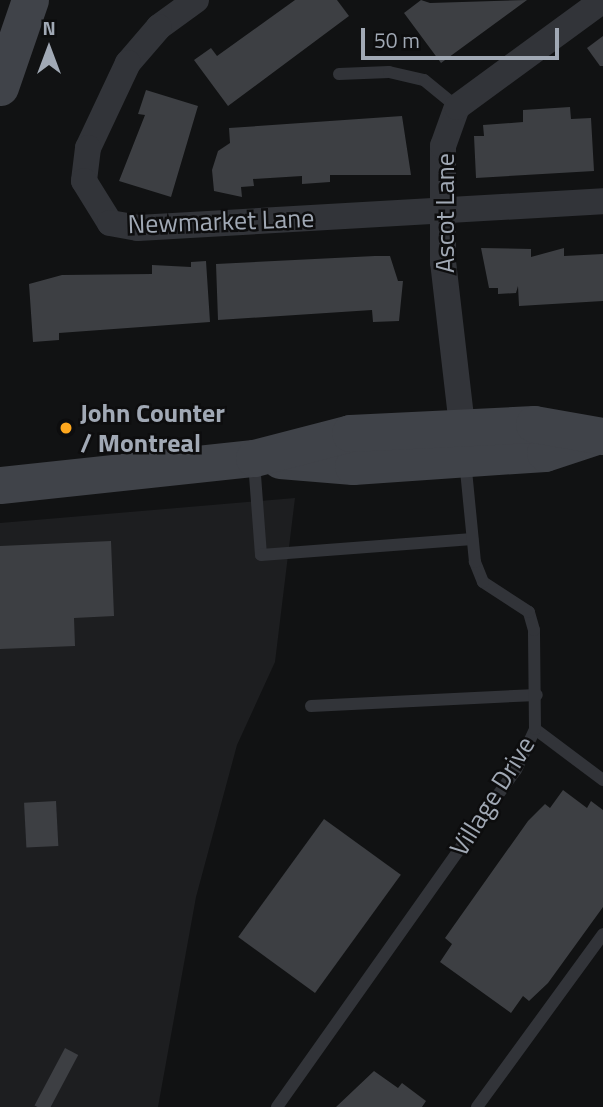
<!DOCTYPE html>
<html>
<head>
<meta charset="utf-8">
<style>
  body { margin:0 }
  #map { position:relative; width:603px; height:1107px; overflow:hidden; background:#111213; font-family:"Titillium Web",sans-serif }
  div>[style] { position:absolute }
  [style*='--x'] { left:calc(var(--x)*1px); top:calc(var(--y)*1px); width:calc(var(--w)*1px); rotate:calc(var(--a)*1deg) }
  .built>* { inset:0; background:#1d1e20 }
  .building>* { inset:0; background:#3d3f43; transform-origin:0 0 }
  .service>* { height:12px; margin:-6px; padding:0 6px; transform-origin:6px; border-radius:6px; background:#323439 }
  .minor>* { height:26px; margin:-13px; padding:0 13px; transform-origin:13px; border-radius:13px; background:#323439 }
  .secondary>* { height:37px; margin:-18.5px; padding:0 18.5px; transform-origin:18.5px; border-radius:18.5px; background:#404349 }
  .dots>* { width:19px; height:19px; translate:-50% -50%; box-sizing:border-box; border:4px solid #0d0d0e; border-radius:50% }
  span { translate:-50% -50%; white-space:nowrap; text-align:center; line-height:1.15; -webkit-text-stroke:5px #0d0d0e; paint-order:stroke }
  .street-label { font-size:26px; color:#a1a9b5 }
  .poi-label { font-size:26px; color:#a1a9b5; font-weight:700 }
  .left { translate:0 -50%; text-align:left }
  .north { position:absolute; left:14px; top:14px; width:70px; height:70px; -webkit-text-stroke:5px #0d0d0e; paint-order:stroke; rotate:0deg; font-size:19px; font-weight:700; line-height:28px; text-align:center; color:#a1a9b5 }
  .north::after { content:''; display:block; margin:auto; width:24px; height:32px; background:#a1a9b5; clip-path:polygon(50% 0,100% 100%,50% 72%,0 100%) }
  .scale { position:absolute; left:361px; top:28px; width:198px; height:32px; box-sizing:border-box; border:4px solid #a1a9b5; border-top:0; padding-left:9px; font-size:21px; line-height:24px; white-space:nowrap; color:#a1a9b5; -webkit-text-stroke:5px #0d0d0e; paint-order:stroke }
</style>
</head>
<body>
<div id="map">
  <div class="built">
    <div style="clip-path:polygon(295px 498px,275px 662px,237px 745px,196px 897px,158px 1107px,0 1107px,0 523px)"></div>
  </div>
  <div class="building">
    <div style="clip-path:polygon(295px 0,337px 0,349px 16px,228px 106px,194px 60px,211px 48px,217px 56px)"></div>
    <div style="clip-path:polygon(421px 0,430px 3px,527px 0,441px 63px,404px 13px)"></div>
    <div style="clip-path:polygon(603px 36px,603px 66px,600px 66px,587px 48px)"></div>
    <div style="clip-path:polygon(146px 90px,198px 106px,171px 197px,119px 181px,145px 115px,138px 114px)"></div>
    <div style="clip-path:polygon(570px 107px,571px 119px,591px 118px,594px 171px,476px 178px,474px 136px,484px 136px,483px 125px,523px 122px,523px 110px)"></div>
    <div style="clip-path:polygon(402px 116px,411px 175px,330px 175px,330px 182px,302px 184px,302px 176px,253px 179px,254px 186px,241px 187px,242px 197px,214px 191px,212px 170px,218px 151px,230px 143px,229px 128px)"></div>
    <div style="clip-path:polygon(481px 248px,531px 249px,531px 257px,564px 248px,564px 256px,603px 254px,603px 301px,519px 306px,518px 286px,516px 293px,498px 294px,498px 288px,489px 288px)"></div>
    <div style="clip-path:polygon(375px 256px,390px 256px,398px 281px,403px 281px,399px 321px,373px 322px,372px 310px,218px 320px,216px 264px)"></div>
    <div style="clip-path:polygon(206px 261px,210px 322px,59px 333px,59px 340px,33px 342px,29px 284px,62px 275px,152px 274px,152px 265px,191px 267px,191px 262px)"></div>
    <div style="clip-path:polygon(111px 541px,114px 616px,74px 618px,75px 646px,0 649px,0 546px)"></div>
    <div style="clip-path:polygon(563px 790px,587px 808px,591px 801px,603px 810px,603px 907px,548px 983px,529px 1001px,523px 996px,511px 1013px,440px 962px,452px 944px,445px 938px,528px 821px,545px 804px,550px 808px)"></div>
    <div style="left:56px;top:801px;width:45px;height:32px;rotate:87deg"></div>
    <div style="left:324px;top:819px;width:95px;height:146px;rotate:36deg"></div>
    <div style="left:65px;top:1048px;width:15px;height:65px;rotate:28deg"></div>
    <div style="clip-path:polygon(374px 1071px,398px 1088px,402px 1083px,426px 1101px,422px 1107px,336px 1107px)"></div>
  </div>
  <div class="service">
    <div style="--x:339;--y:74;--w:50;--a:-2.3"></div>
    <div style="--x:389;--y:72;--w:36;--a:13"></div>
    <div style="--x:424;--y:80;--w:43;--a:39.3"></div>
    <div style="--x:254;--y:462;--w:93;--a:85.7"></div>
    <div style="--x:261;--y:555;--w:212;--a:-4.3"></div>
    <div style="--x:311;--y:706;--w:226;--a:-2.8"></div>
    <div style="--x:535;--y:729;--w:85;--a:36.9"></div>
    <div style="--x:277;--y:1107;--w:413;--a:-54.7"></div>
    <div style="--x:516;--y:770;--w:45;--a:-65.1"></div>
    <div style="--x:535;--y:729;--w:99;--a:-90.6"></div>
    <div style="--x:534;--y:630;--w:19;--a:-106"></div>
    <div style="--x:529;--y:612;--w:55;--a:-146.9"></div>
    <div style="--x:483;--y:582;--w:22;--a:-112"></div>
    <div style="--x:475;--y:562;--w:102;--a:-95.6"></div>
    <div style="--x:477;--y:1107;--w:214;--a:-53.9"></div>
  </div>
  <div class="minor">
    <div style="--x:196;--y:0;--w:46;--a:143.9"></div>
    <div style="--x:159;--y:27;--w:48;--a:130.7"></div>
    <div style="--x:128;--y:63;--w:94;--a:115.2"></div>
    <div style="--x:88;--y:148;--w:33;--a:97"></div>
    <div style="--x:84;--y:181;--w:49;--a:58.2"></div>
    <div style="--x:110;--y:223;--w:28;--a:10"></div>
    <div style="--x:138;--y:228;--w:466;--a:-3.3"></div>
    <div style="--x:464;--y:443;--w:182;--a:-96.6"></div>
    <div style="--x:443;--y:262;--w:116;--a:-90"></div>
    <div style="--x:443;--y:146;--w:41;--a:-70.3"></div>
    <div style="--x:457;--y:107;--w:181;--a:-36.2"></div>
  </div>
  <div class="secondary">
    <div style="--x:0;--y:87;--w:92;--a:-71"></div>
    <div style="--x:280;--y:460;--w:73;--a:4.7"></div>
    <div style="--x:353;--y:466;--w:192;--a:-3.9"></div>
    <div style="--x:545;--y:453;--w:51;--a:-18.4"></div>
    <div style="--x:0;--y:485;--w:255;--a:-6.1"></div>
    <div style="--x:254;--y:458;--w:99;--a:-14.6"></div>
    <div style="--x:350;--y:433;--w:184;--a:-2.8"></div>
    <div style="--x:534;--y:424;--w:70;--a:9.9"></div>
  </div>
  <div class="dots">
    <div style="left:66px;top:428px;background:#ffa81e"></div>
  </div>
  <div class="street-label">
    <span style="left:445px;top:213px;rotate:-90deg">Ascot Lane</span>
    <span style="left:221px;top:221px;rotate:-2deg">Newmarket Lane</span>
    <span style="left:492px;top:796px;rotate:-58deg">Village Drive</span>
  </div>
  <div class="poi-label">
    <span class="left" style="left:80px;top:428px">John Counter<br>/ Montreal</span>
  </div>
  <div class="north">N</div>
  <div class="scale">50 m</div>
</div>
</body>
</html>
